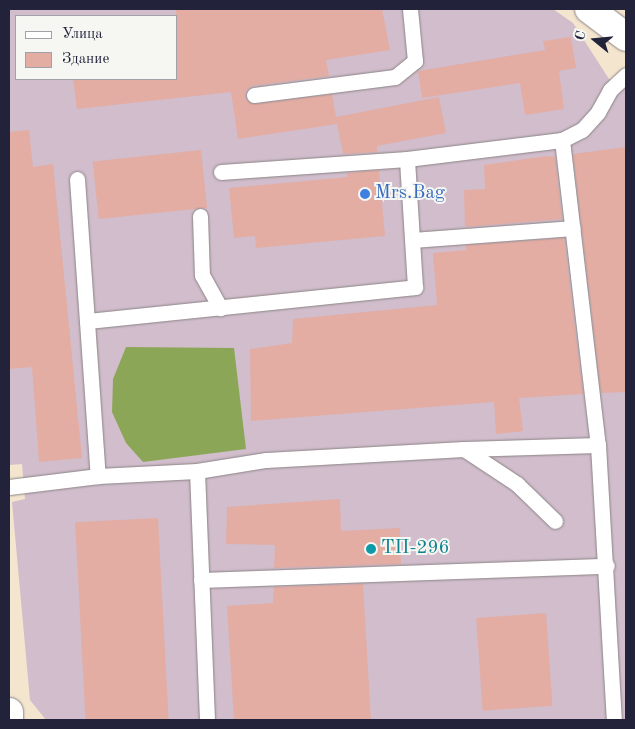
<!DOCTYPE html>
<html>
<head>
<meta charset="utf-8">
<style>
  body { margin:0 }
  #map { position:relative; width:635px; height:729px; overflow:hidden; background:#f4e5cf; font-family:"Old Standard TT",serif }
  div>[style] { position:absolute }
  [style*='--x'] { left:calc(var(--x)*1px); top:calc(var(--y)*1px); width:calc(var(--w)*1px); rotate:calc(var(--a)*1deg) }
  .industrial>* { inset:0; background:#d1bdcc }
  .forest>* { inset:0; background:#8ca658 }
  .building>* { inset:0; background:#e3ada4; transform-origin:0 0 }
  .roads { filter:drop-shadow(0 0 1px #8b8485) drop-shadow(0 0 1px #8b8485) }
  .service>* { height:15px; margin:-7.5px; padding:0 7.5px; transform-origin:7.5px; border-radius:7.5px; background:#fff }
  .minor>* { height:28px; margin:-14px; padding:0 14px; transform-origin:14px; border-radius:14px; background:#fff }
  .dots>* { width:14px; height:14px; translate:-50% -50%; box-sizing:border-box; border:2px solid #f6f6f2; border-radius:50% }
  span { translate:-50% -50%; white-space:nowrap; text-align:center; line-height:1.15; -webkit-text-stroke:4px #f6f6f2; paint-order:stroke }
  .shop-label { font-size:19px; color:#366cbe }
  .left { translate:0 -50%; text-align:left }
  .culture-label { font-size:19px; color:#0d838f }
  .frame { position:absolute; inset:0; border:10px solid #22223b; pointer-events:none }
  .legend { position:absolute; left:15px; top:15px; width:162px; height:65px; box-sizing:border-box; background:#f6f6f2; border:1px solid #a1a1a9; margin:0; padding:6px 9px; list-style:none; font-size:15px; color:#22223b }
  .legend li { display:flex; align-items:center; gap:10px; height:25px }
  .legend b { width:25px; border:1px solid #a1a1a9 }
  .north { position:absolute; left:570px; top:15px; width:50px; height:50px; -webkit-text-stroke:4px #f6f6f2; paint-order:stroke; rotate:287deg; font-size:14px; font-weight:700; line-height:20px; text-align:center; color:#22223b }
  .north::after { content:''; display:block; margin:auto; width:18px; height:22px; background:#22223b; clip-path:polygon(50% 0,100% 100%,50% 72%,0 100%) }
</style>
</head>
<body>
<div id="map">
  <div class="industrial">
    <div style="clip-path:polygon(evenodd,9px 9px,553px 9px,573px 23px,609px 79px,626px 86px,626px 720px,46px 720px,30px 700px,12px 502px,25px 499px,22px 464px,9px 465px,9px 9px,16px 16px,176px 16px,176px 79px,16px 79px,16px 16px)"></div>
  </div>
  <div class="forest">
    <div style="clip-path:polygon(126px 347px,234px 348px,246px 449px,143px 462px,126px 443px,112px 412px,113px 379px)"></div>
  </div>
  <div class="building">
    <div style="clip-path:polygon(176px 9px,382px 9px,390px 50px,326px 60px,329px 76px,252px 86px,246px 91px,246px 100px,255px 104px,332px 94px,336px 117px,439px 97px,446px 133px,377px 146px,377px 152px,343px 154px,337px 124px,238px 139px,231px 92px,77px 109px,73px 79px,176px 79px)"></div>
    <div style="clip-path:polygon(571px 37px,576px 68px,559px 71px,564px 109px,525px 115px,520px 83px,422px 98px,418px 71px,545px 50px,543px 41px)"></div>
    <div style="clip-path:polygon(29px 130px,33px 167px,53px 164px,82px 458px,39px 462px,32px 367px,9px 369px,9px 132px)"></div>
    <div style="clip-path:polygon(626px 147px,626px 392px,601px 393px,573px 154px)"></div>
    <div style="left:201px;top:150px;width:58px;height:109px;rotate:84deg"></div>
    <div style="clip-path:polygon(547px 156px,555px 157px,562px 219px,465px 227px,464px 190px,485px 189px,484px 165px)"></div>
    <div style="clip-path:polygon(379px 170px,385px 236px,256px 248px,255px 236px,234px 238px,229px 188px,348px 177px,347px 173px)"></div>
    <div style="clip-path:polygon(564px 238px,583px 394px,519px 398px,523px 431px,496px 434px,494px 402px,251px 421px,250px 349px,292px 343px,293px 319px,437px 305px,433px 253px,466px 250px,466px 245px)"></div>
    <div style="clip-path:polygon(340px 499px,341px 531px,400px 528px,401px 564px,274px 568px,275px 545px,226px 544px,227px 507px)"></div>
    <div style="left:158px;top:518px;width:202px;height:83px;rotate:87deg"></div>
    <div style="clip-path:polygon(363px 584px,371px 720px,234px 720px,227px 606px,273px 603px,274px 587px)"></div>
    <div style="left:546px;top:613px;width:93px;height:70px;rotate:86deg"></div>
  </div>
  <div class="roads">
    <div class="service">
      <div style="--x:254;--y:95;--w:142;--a:-7.3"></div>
      <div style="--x:395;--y:77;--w:26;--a:-39"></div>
      <div style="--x:415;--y:61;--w:52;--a:-95.5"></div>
      <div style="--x:562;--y:140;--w:307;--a:83.3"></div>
      <div style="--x:221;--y:172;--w:186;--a:-4"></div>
      <div style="--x:77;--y:179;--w:298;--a:86"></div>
      <div style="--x:200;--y:216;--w:59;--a:88.1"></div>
      <div style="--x:202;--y:275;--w:38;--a:61"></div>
      <div style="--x:413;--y:240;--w:160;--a:-4.3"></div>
      <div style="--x:88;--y:321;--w:329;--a:-5.9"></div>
      <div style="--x:415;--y:287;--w:128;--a:-93.6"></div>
      <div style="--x:407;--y:159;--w:156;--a:-7"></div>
      <div style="--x:562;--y:140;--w:22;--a:-27"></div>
      <div style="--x:582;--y:130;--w:24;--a:-48"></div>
      <div style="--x:598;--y:112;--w:25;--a:-61"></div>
      <div style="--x:610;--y:90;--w:22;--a:-43"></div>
      <div style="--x:464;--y:449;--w:134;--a:-1.7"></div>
      <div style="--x:598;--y:445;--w:275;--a:86.7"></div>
      <div style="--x:197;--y:471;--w:249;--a:87.7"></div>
      <div style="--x:9;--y:487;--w:90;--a:-7"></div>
      <div style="--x:98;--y:476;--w:99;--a:-2.9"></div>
      <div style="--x:197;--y:471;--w:70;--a:-9.1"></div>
      <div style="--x:266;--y:460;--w:198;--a:-3.2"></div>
      <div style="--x:464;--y:449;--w:64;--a:33.4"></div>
      <div style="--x:517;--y:484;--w:53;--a:44.2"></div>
      <div style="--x:201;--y:580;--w:406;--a:-2"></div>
    </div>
    <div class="minor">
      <div style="--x:589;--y:9;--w:46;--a:37.1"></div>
      <div style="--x:9;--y:712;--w:8;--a:90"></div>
    </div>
  </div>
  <div class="dots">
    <div style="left:365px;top:194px;background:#3f7fe0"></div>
    <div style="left:371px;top:549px;background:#0f9aa8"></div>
  </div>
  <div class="shop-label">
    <span class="left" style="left:375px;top:194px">Mrs.Bag</span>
  </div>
  <div class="culture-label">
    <span class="left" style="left:381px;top:549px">ТП-296</span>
  </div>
  <div class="frame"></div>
  <ul class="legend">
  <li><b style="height:6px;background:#fff"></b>Улица</li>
  <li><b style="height:14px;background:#e3ada4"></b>Здание</li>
  </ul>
  <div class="north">С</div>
</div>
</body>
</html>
